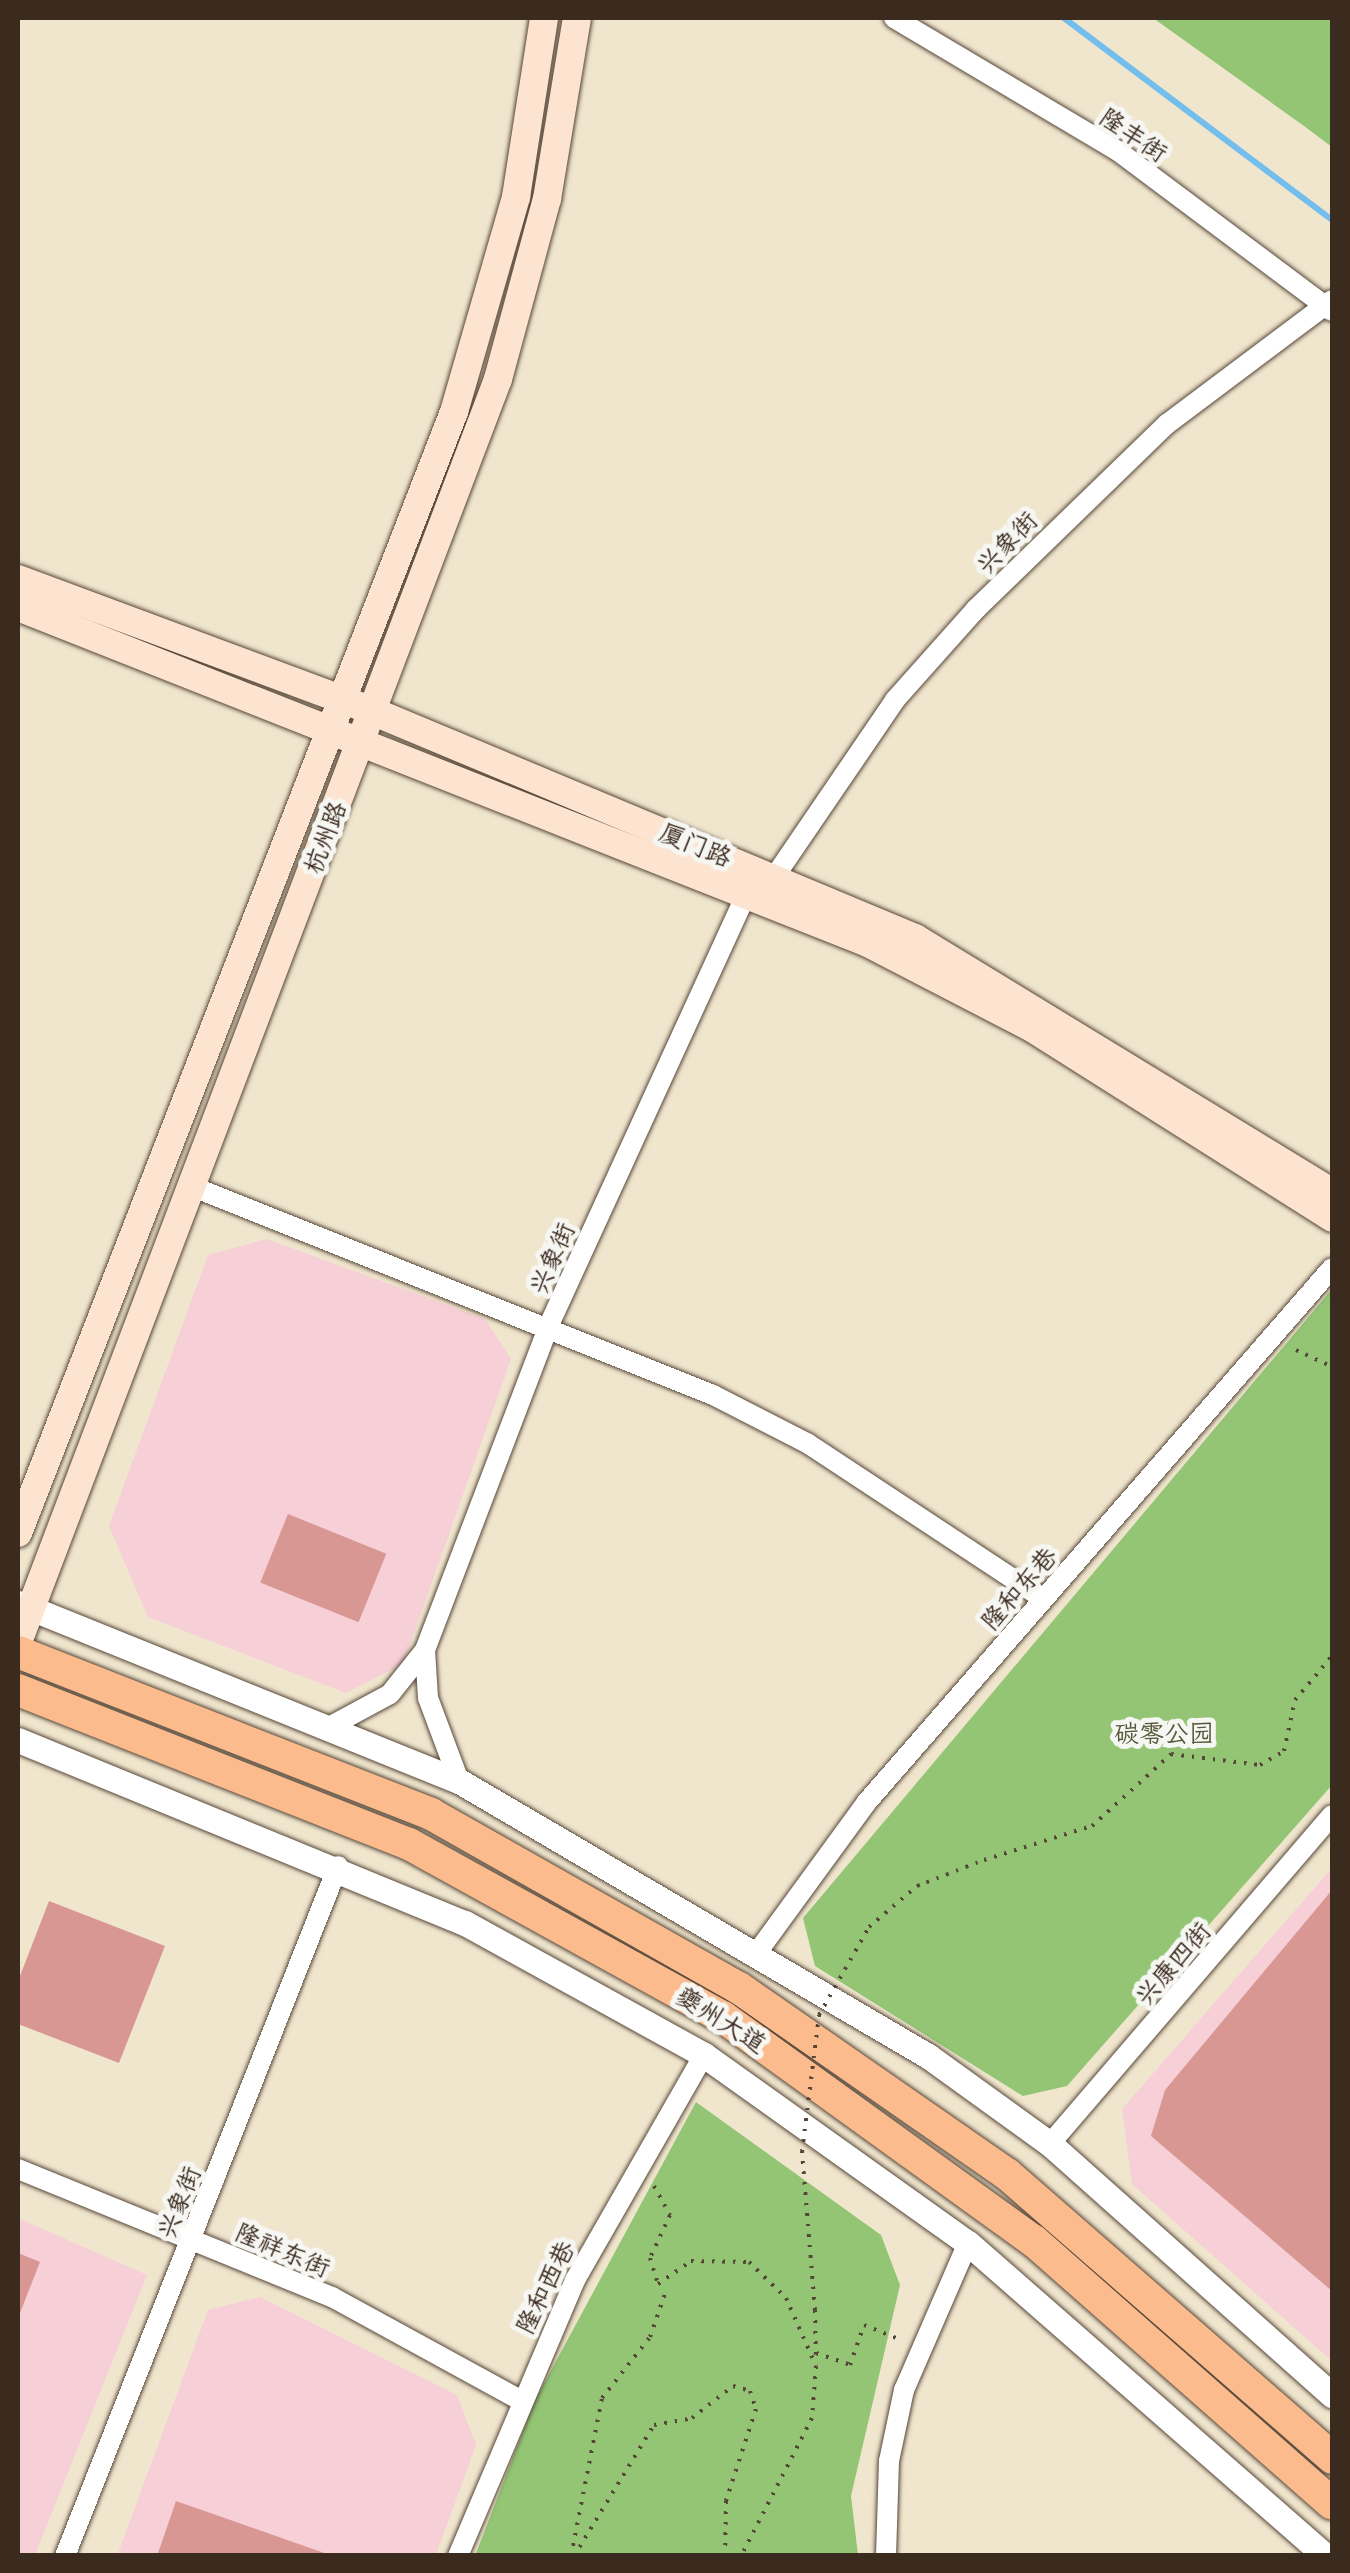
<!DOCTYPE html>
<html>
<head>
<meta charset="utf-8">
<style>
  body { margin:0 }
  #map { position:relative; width:1350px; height:2573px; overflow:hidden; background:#f0e6ce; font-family:Mali,"LXGW WenKai TC",sans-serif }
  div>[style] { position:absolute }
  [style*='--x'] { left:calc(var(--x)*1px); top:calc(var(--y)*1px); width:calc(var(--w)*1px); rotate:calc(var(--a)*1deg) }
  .built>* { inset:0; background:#f6cfd7 }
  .green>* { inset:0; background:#93c575 }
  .stream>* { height:6px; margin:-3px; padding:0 3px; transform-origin:3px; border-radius:3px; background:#73beec }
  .building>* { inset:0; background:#d99793; transform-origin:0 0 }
  .path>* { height:4px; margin-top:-2px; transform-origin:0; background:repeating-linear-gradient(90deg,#564638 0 2.5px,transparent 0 10.5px) }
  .roads { filter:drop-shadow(0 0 2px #564638) drop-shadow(0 0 2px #564638) }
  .minor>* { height:20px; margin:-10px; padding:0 10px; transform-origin:10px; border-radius:10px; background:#fff }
  .tertiary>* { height:25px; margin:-12.5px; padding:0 12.5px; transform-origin:12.5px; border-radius:12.5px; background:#fff }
  .secondary>* { height:28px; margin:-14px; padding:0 14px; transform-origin:14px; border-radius:14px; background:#fde4d1 }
  .primary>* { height:32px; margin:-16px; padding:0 16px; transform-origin:16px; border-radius:16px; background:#fbbb8d }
  .path-bridge>* { height:4px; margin-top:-2px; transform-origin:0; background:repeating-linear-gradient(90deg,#564638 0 2.5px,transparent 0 10.5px) }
  span { translate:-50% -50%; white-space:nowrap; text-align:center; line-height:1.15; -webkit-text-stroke:10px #f6f6f2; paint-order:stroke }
  .street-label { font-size:25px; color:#3b2a1e }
  .park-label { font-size:25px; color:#555838 }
  .frame { position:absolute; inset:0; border:20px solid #3b2a1e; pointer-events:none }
</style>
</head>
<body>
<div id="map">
  <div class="built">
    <div style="clip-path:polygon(267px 1239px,485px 1319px,511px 1359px,403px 1664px,346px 1693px,148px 1617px,109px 1526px,208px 1255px)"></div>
    <div style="clip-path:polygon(1332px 1868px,1332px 2361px,1132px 2184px,1122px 2109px)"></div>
    <div style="clip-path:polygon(18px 2218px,147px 2275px,35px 2555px,18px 2555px)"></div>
    <div style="clip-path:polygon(260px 2297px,457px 2395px,476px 2445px,436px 2555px,117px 2556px,208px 2310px)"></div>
  </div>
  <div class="green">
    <div style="clip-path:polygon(1153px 18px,1332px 18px,1332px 147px,1304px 126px)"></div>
    <div style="clip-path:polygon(1332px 1289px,1332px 1785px,1067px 2086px,1023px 2096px,815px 1966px,803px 1918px)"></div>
    <div style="clip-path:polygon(696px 2102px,881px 2235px,900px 2285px,851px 2496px,858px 2555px,475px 2556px,535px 2400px)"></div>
  </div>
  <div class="stream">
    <div style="--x:1064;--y:18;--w:336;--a:37"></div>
  </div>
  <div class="building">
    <div style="left:288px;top:1514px;width:106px;height:74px;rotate:22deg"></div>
    <div style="clip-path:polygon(1332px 1890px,1332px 2291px,1151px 2136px,1165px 2090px)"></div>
    <div style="clip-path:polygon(49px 1901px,165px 1946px,119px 2063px,18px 2024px,18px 1981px)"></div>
    <div style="clip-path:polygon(18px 2253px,40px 2262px,18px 2318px)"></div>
    <div style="clip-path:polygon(176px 2501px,330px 2555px,330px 2556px,157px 2556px)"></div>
  </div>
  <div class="path">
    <div style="--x:1296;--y:1350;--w:40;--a:25"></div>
    <div style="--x:984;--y:1860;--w:113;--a:-17.5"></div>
    <div style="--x:1092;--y:1826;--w:107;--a:-42.3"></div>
    <div style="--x:1171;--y:1754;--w:90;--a:7"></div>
    <div style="--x:1260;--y:1765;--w:28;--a:-30"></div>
    <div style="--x:1284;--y:1751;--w:52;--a:-77.8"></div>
    <div style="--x:1295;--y:1700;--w:57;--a:-49.9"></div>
    <div style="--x:654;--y:2186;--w:33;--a:61"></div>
    <div style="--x:670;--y:2215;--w:47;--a:114.9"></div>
    <div style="--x:650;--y:2258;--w:27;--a:73"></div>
    <div style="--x:658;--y:2284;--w:40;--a:-34.9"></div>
    <div style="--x:691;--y:2261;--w:58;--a:1"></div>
    <div style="--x:749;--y:2262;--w:52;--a:44.2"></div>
    <div style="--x:786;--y:2298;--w:74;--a:66.2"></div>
    <div style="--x:816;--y:2366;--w:52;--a:94.4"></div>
    <div style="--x:812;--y:2418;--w:155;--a:117.2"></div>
    <div style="--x:815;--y:2310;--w:52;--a:88.9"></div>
    <div style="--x:816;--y:2353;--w:36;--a:19"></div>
    <div style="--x:850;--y:2365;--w:42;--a:-70.7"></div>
    <div style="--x:864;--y:2325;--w:35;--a:22"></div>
    <div style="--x:571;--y:2556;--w:161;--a:-78.9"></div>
    <div style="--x:602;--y:2398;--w:78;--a:-51.8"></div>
    <div style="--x:650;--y:2337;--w:52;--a:-70.9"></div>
    <div style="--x:574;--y:2556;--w:153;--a:-58.6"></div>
    <div style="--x:654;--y:2425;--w:39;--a:-10"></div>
    <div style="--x:692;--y:2418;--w:52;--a:-38"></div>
    <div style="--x:733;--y:2386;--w:18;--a:16"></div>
    <div style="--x:750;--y:2391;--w:19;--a:72"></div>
    <div style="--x:756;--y:2409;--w:97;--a:108.1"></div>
    <div style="--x:726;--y:2501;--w:55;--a:91"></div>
  </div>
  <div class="roads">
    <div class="minor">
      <div style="--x:894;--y:18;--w:261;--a:30.7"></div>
      <div style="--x:1118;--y:151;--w:267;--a:36.8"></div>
      <div style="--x:775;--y:876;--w:213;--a:-55.7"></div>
      <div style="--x:895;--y:700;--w:122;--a:-48.3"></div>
      <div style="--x:976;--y:609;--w:266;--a:-44.1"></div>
      <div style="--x:1167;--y:424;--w:206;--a:-36.9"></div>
      <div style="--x:191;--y:1186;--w:562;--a:21.82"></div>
      <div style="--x:713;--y:1395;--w:106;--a:27.1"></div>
      <div style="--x:807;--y:1443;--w:282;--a:33.4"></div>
      <div style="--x:425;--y:1650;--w:348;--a:-69.1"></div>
      <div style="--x:549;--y:1325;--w:473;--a:-65.4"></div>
      <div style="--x:329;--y:1727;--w:69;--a:-28.4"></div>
      <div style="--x:390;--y:1694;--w:56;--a:-51.5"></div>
      <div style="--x:425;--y:1650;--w:48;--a:86.4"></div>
      <div style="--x:428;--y:1698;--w:89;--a:69.5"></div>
      <div style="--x:756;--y:1954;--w:187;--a:-53.9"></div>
      <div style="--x:866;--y:1803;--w:709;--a:-48.94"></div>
      <div style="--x:1050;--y:2144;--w:433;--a:-49.4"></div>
      <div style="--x:18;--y:2169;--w:339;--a:22.2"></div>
      <div style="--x:332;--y:2297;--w:212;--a:28.7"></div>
      <div style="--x:65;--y:2556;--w:742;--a:-68.41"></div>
      <div style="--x:458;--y:2556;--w:300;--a:-67"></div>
      <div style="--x:575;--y:2280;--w:259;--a:-60.2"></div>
      <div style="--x:886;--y:2556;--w:95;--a:-88.2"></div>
      <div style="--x:889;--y:2461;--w:73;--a:-78.1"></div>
      <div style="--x:904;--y:2390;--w:160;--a:-66.5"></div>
    </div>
    <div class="tertiary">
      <div style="--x:18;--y:1603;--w:476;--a:22"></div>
      <div style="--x:459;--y:1781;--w:544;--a:30.39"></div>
      <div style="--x:928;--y:2056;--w:150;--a:35.8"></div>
      <div style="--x:1050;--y:2144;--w:378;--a:41.7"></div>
      <div style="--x:18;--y:1740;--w:483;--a:22.3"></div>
      <div style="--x:465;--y:1923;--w:273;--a:28.9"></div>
      <div style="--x:704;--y:2055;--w:324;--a:35.5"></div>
      <div style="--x:968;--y:2243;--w:475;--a:41.2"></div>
    </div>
    <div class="secondary">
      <div style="--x:18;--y:579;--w:378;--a:20.4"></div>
      <div style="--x:372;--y:711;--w:589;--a:22.69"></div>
      <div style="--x:915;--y:938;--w:489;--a:31.4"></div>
      <div style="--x:18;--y:607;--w:914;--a:21.57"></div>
      <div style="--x:868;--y:943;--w:185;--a:27.4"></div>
      <div style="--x:1032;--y:1028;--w:355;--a:32.3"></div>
      <div style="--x:18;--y:1533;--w:1203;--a:-68.75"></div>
      <div style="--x:454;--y:412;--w:224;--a:-73.9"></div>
      <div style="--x:516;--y:197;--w:181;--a:-81.1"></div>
      <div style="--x:18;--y:1642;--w:1351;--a:-69.19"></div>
      <div style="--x:498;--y:379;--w:187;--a:-74.8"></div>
      <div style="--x:547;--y:199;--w:183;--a:-80.6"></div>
    </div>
    <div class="primary">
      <div style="--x:18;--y:1652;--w:444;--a:21.4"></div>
      <div style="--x:431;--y:1814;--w:354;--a:29.5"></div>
      <div style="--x:739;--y:1988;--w:326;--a:34.8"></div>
      <div style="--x:1007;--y:2174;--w:432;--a:41.1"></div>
      <div style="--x:18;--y:1690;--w:420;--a:21.5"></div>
      <div style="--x:409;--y:1844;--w:359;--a:28.9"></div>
      <div style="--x:723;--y:2017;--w:383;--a:35.8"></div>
      <div style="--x:1034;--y:2241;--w:397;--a:41.4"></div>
    </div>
  </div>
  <div class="path-bridge">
    <div style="--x:815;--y:2310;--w:159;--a:-94.7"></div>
    <div style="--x:802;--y:2152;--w:138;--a:-82.9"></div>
    <div style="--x:819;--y:2015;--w:101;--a:-60.4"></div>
    <div style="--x:869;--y:1927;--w:63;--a:-40.5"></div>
    <div style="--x:917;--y:1886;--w:72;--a:-21.2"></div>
  </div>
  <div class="street-label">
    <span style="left:1134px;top:134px;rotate:34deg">隆丰街</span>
    <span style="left:1006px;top:542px;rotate:-46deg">兴象街</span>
    <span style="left:324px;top:837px;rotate:-69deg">杭州路</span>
    <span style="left:696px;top:844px;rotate:22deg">厦门路</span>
    <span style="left:551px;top:1258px;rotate:-66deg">兴象街</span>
    <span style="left:1018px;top:1588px;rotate:-49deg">隆和东巷</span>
    <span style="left:1172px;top:1963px;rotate:-49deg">兴康四街</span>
    <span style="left:722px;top:2019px;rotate:32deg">夔州大道</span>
    <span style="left:178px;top:2202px;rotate:-68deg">兴象街</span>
    <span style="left:283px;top:2249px;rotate:23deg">隆祥东街</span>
    <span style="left:544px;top:2287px;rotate:-64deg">隆和西巷</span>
  </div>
  <div class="park-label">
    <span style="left:1164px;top:1732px">碳零公园</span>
  </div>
  <div class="frame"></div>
</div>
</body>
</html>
